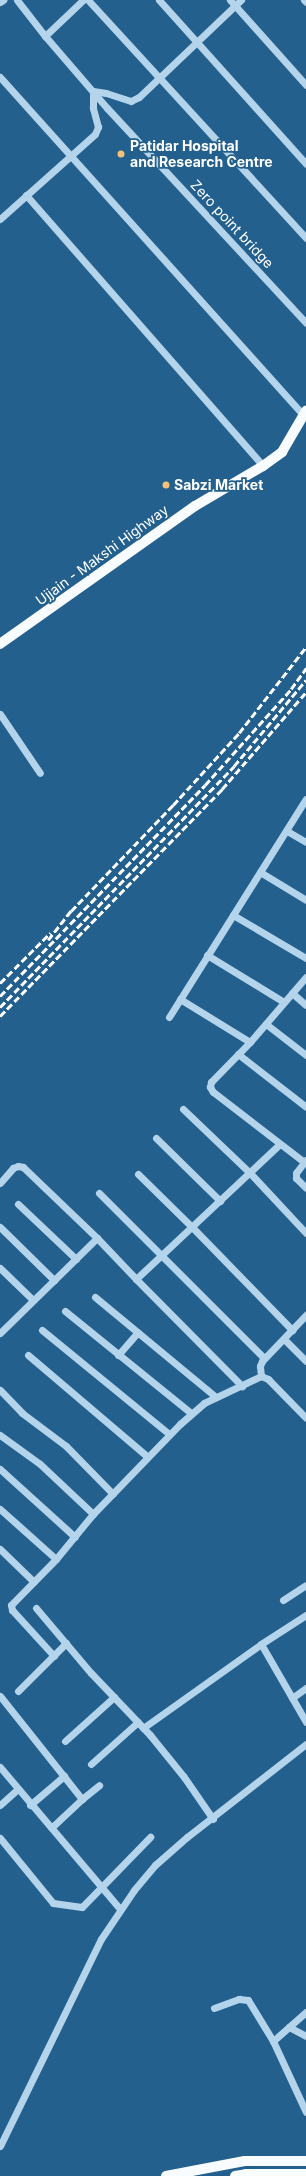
<!DOCTYPE html>
<html>
<head>
<meta charset="utf-8">
<style>
  body { margin:0 }
  #map { position:relative; width:306px; height:2176px; overflow:hidden; background:#24608e; font-family:Inter,sans-serif }
  div>[style] { position:absolute }
  [style*='--x'] { left:calc(var(--x)*1px); top:calc(var(--y)*1px); width:calc(var(--w)*1px); rotate:calc(var(--a)*1deg) }
  .minor>* { height:7px; margin:-3.5px; padding:0 3.5px; transform-origin:3.5px; border-radius:3.5px; background:#b4d4eb }
  .major>* { height:10px; margin:-5px; padding:0 5px; transform-origin:5px; border-radius:5px; background:#f8fcff }
  .rail>* { height:2.5px; margin-top:-1.25px; transform-origin:0; background:repeating-linear-gradient(90deg,#fff 0 7px,transparent 0 10px) }
  .dots>* { width:11px; height:11px; translate:-50% -50%; box-sizing:border-box; border:2px solid #24608e; border-radius:50% }
  span { translate:-50% -50%; white-space:nowrap; text-align:center; line-height:1.15; -webkit-text-stroke:3.5px #24608e; paint-order:stroke }
  .poi-label { font-size:14px; color:#fff; font-weight:700 }
  .left { translate:0 -50%; text-align:left }
  .street-label { font-size:14px; color:#fff }
</style>
</head>
<body>
<div id="map">
  <div class="minor">
    <div style="--x:17;--y:0;--w:46;--a:52.1"></div>
    <div style="--x:45;--y:36;--w:95;--a:49.3"></div>
    <div style="--x:107;--y:108;--w:293;--a:47.2"></div>
    <div style="--x:88;--y:0;--w:323;--a:47.5"></div>
    <div style="--x:159;--y:0;--w:220;--a:48.1"></div>
    <div style="--x:230;--y:0;--w:114;--a:48.2"></div>
    <div style="--x:304;--y:0;--w:3;--a:45"></div>
    <div style="--x:0;--y:2;--w:4;--a:-34"></div>
    <div style="--x:45;--y:36;--w:52;--a:-43.5"></div>
    <div style="--x:0;--y:77;--w:454;--a:48.1"></div>
    <div style="--x:26;--y:195;--w:360;--a:48.8"></div>
    <div style="--x:0;--y:219;--w:127;--a:-41.8"></div>
    <div style="--x:95;--y:134;--w:8;--a:-67"></div>
    <div style="--x:98;--y:127;--w:20;--a:-105"></div>
    <div style="--x:93;--y:108;--w:17;--a:-90"></div>
    <div style="--x:93;--y:91;--w:13;--a:9"></div>
    <div style="--x:106;--y:93;--w:26;--a:18"></div>
    <div style="--x:131;--y:101;--w:9;--a:-27"></div>
    <div style="--x:139;--y:97;--w:141;--a:-43.6"></div>
    <div style="--x:0;--y:714;--w:71;--a:55.9"></div>
    <div style="--x:287;--y:831;--w:22;--a:30"></div>
    <div style="--x:260;--y:872;--w:54;--a:31.3"></div>
    <div style="--x:233;--y:915;--w:85;--a:30.5"></div>
    <div style="--x:207;--y:955;--w:90;--a:31.4"></div>
    <div style="--x:292;--y:993;--w:18;--a:41"></div>
    <div style="--x:180;--y:999;--w:82;--a:31.6"></div>
    <div style="--x:169;--y:1017;--w:257;--a:-57.9"></div>
    <div style="--x:266;--y:1024;--w:51;--a:37.8"></div>
    <div style="--x:238;--y:1054;--w:86;--a:37.9"></div>
    <div style="--x:183;--y:1109;--w:93;--a:43.7"></div>
    <div style="--x:250;--y:1173;--w:82;--a:47"></div>
    <div style="--x:156;--y:1138;--w:90;--a:44.5"></div>
    <div style="--x:306;--y:1160;--w:16;--a:128"></div>
    <div style="--x:296;--y:1173;--w:5;--a:90"></div>
    <div style="--x:296;--y:1178;--w:14;--a:45"></div>
    <div style="--x:304;--y:1162;--w:115;--a:-142.4"></div>
    <div style="--x:213;--y:1092;--w:6;--a:-121"></div>
    <div style="--x:210;--y:1087;--w:5;--a:-79"></div>
    <div style="--x:211;--y:1082;--w:56;--a:-45.7"></div>
    <div style="--x:250;--y:1042;--w:86;--a:-49.3"></div>
    <div style="--x:138;--y:1174;--w:76;--a:44.5"></div>
    <div style="--x:192;--y:1227;--w:144;--a:45.8"></div>
    <div style="--x:0;--y:1183;--w:20;--a:-49"></div>
    <div style="--x:13;--y:1168;--w:5;--a:-22"></div>
    <div style="--x:18;--y:1166;--w:5;--a:11"></div>
    <div style="--x:23;--y:1167;--w:103;--a:43.8"></div>
    <div style="--x:97;--y:1238;--w:57;--a:46.4"></div>
    <div style="--x:136;--y:1279;--w:151;--a:45.3"></div>
    <div style="--x:99;--y:1193;--w:233;--a:45"></div>
    <div style="--x:18;--y:1204;--w:80;--a:43.5"></div>
    <div style="--x:0;--y:1227;--w:76;--a:44.5"></div>
    <div style="--x:0;--y:1268;--w:46;--a:44.1"></div>
    <div style="--x:136;--y:1279;--w:197;--a:-43.2"></div>
    <div style="--x:95;--y:1297;--w:157;--a:39.6"></div>
    <div style="--x:65;--y:1311;--w:162;--a:39"></div>
    <div style="--x:42;--y:1330;--w:164;--a:39.3"></div>
    <div style="--x:0;--y:1333;--w:136;--a:-44.4"></div>
    <div style="--x:284;--y:1339;--w:31;--a:45"></div>
    <div style="--x:28;--y:1355;--w:157;--a:40.4"></div>
    <div style="--x:118;--y:1355;--w:30;--a:-49"></div>
    <div style="--x:261;--y:1376;--w:10;--a:-96"></div>
    <div style="--x:260;--y:1366;--w:5;--a:-68"></div>
    <div style="--x:262;--y:1361;--w:64;--a:-46.3"></div>
    <div style="--x:0;--y:1390;--w:32;--a:46"></div>
    <div style="--x:22;--y:1413;--w:55;--a:36.9"></div>
    <div style="--x:66;--y:1446;--w:67;--a:45.6"></div>
    <div style="--x:0;--y:1435;--w:49;--a:35.9"></div>
    <div style="--x:40;--y:1464;--w:73;--a:43.3"></div>
    <div style="--x:0;--y:1469;--w:101;--a:42.2"></div>
    <div style="--x:0;--y:1509;--w:75;--a:41.8"></div>
    <div style="--x:0;--y:1549;--w:47;--a:44.1"></div>
    <div style="--x:283;--y:1600;--w:27;--a:-33"></div>
    <div style="--x:36;--y:1608;--w:85;--a:49.8"></div>
    <div style="--x:91;--y:1673;--w:86;--a:46.4"></div>
    <div style="--x:150;--y:1735;--w:54;--a:51"></div>
    <div style="--x:184;--y:1777;--w:51;--a:55.4"></div>
    <div style="--x:261;--y:1644;--w:90;--a:60"></div>
    <div style="--x:54;--y:1656;--w:62;--a:-132.4"></div>
    <div style="--x:12;--y:1610;--w:5;--a:-101"></div>
    <div style="--x:11;--y:1605;--w:64;--a:-45.6"></div>
    <div style="--x:56;--y:1559;--w:58;--a:-50.6"></div>
    <div style="--x:93;--y:1514;--w:125;--a:-46"></div>
    <div style="--x:180;--y:1424;--w:32;--a:-41"></div>
    <div style="--x:204;--y:1403;--w:63;--a:-25.3"></div>
    <div style="--x:261;--y:1376;--w:8;--a:23"></div>
    <div style="--x:268;--y:1379;--w:54;--a:45.7"></div>
    <div style="--x:18;--y:1691;--w:68;--a:-45"></div>
    <div style="--x:0;--y:1696;--w:132;--a:51.5"></div>
    <div style="--x:82;--y:1799;--w:42;--a:136.9"></div>
    <div style="--x:292;--y:1698;--w:17;--a:-36"></div>
    <div style="--x:143;--y:1728;--w:145;--a:-35.4"></div>
    <div style="--x:261;--y:1644;--w:54;--a:-32.8"></div>
    <div style="--x:65;--y:1741;--w:66;--a:-41.9"></div>
    <div style="--x:91;--y:1764;--w:63;--a:-41.8"></div>
    <div style="--x:0;--y:1767;--w:186;--a:49.8"></div>
    <div style="--x:82;--y:1799;--w:22;--a:-39"></div>
    <div style="--x:0;--y:1805;--w:24;--a:-42"></div>
    <div style="--x:30;--y:1805;--w:45;--a:-40.5"></div>
    <div style="--x:0;--y:1838;--w:84;--a:50.8"></div>
    <div style="--x:53;--y:1903;--w:29;--a:8"></div>
    <div style="--x:82;--y:1907;--w:98;--a:-45.8"></div>
    <div style="--x:214;--y:2008;--w:27;--a:-20"></div>
    <div style="--x:239;--y:1999;--w:9;--a:6"></div>
    <div style="--x:248;--y:2000;--w:48;--a:58.6"></div>
    <div style="--x:306;--y:2012;--w:44;--a:138.7"></div>
    <div style="--x:273;--y:2041;--w:78;--a:65.1"></div>
    <div style="--x:289;--y:2027;--w:19;--a:28"></div>
    <div style="--x:0;--y:2146;--w:230;--a:-64"></div>
    <div style="--x:101;--y:1939;--w:59;--a:-56"></div>
    <div style="--x:134;--y:1890;--w:33;--a:-50"></div>
    <div style="--x:155;--y:1865;--w:43;--a:-41.2"></div>
    <div style="--x:187;--y:1837;--w:151;--a:-38"></div>
  </div>
  <div class="major">
    <div style="--x:0;--y:644;--w:239;--a:-35.3"></div>
    <div style="--x:195;--y:506;--w:79;--a:-30.5"></div>
    <div style="--x:263;--y:466;--w:24;--a:-36"></div>
    <div style="--x:282;--y:452;--w:48;--a:-59.7"></div>
    <div style="--x:166;--y:2176;--w:80;--a:-10.8"></div>
    <div style="--x:245;--y:2161;--w:61;--a:0"></div>
    <div style="--x:235;--y:2176;--w:11;--a:-10"></div>
    <div style="--x:246;--y:2174;--w:60;--a:0"></div>
  </div>
  <div class="rail">
    <div style="--x:48;--y:940;--w:37;--a:-52"></div>
    <div style="--x:71;--y:911;--w:147;--a:-46.1"></div>
    <div style="--x:173;--y:805;--w:98;--a:-47.5"></div>
    <div style="--x:239;--y:733;--w:109;--a:-52.1"></div>
    <div style="--x:0;--y:983;--w:71;--a:-45"></div>
    <div style="--x:0;--y:996;--w:294;--a:-45.8"></div>
    <div style="--x:205;--y:785;--w:129;--a:-48.1"></div>
    <div style="--x:291;--y:689;--w:26;--a:-54"></div>
    <div style="--x:0;--y:1007;--w:336;--a:-45.8"></div>
    <div style="--x:234;--y:766;--w:112;--a:-50.1"></div>
    <div style="--x:0;--y:1016;--w:318;--a:-45.6"></div>
    <div style="--x:222;--y:789;--w:128;--a:-49.1"></div>
  </div>
  <div class="dots">
    <div style="left:121px;top:154px;background:#f5c078"></div>
    <div style="left:166px;top:485px;background:#f5c078"></div>
  </div>
  <div class="poi-label">
    <span class="left" style="left:130px;top:154px">Patidar Hospital<br>and Research Centre</span>
    <span class="left" style="left:174px;top:485px">Sabzi Market</span>
  </div>
  <div class="street-label">
    <span style="left:232px;top:224px;rotate:47deg">Zero point bridge</span>
    <span style="left:102px;top:555px;rotate:-36deg">Ujjain - Makshi Highway</span>
  </div>
</div>
</body>
</html>
